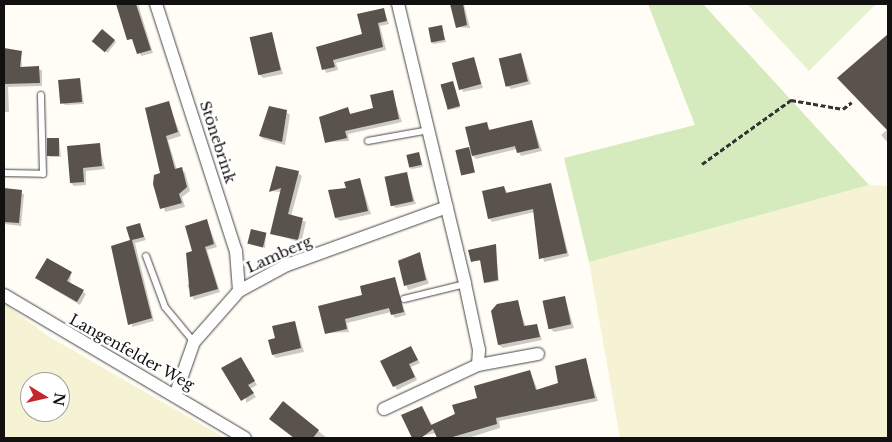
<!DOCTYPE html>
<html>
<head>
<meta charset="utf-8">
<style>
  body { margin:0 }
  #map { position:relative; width:892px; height:442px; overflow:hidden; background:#fffdf5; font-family:"Libre Baskerville",serif }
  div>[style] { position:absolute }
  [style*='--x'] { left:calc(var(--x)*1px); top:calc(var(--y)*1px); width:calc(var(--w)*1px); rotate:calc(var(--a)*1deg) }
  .farmland>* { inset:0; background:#f6f3d4 }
  .green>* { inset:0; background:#d5ebbd }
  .pitch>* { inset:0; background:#e6f2cf }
  .shadow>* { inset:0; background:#0003; transform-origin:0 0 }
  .building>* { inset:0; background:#5a524d; transform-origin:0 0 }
  .path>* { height:3px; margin-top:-1.5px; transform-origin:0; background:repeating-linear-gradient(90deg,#333 0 5px,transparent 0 7.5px) }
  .roads { filter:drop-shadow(0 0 1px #444) drop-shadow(0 0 1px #444) }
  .lane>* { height:6px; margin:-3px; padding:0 3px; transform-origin:3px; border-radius:3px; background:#fff }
  .street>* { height:12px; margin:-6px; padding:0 6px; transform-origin:6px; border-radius:6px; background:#fff }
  span { translate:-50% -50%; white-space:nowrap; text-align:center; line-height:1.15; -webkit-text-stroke:5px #fff; paint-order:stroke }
  .street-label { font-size:15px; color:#111 }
  .frame { position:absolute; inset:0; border:5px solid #111; pointer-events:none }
  .north { position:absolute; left:20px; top:372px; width:50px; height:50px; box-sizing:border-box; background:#fff; border:1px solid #a0a0a0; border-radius:50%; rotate:99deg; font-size:14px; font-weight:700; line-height:20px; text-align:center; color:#111 }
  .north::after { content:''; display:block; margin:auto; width:18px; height:22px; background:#c4262e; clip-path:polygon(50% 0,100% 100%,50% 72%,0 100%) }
</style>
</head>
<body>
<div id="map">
  <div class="farmland">
    <div style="clip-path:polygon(869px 185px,888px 186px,888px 438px,620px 438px,589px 262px)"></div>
    <div style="clip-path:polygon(evenodd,4px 303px,48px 336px,225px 438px,4px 438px,4px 303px,30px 382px,60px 382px,60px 412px,30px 412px,30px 382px)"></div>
  </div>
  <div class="green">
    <div style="clip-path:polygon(648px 4px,703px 4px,869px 185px,589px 262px,564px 158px,695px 125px)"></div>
  </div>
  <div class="pitch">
    <div style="clip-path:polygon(747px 4px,876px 4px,809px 71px)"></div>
  </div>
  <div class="shadow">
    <div style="clip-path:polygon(138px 4px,153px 53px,141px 56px,118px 6px)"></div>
    <div style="clip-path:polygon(451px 4px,464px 4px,470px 28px,457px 27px)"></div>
    <div style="clip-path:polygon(384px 10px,389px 24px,380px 26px,386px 50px,336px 63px,338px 70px,326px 73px,317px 47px,363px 35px)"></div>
    <div style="clip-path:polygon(441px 26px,446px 42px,434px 44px,432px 43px)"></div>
    <div style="left:102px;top:31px;width:18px;height:14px;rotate:38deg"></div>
    <div style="clip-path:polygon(271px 33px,283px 74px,263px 78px,260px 75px)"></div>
    <div style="clip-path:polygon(888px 35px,888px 143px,881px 135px,888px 129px,839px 78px)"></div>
    <div style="clip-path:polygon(4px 50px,21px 52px,22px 68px,42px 70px,42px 86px,8px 87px,9px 112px,4px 112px)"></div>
    <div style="clip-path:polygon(521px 54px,531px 84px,511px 89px,507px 85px)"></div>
    <div style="clip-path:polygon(474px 58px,483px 88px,463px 92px,453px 63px)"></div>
    <div style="clip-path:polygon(80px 79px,84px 104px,65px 105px,62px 102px)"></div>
    <div style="clip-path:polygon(453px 83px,460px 108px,448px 110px,447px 109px)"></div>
    <div style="clip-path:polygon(392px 92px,402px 122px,348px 134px,349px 141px,326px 142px,347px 108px,351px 115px,375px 109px)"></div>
    <div style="clip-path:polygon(168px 102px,181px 136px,168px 140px,177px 170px,185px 172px,190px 191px,182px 197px,185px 207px,165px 212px,156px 176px,162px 174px)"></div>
    <div style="clip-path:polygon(286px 112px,290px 115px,285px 145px,263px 139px,260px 136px)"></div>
    <div style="clip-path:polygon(532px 121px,542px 151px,521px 156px,517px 149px,476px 159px,471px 154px,475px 173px,462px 175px,468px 148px,472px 151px,486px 124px,491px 131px)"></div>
    <div style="clip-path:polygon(59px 139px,61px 157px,50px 157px,49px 156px)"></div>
    <div style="clip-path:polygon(99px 144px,105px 169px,86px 171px,86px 185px,74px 186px,71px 183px)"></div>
    <div style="clip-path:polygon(419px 153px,423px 167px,412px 169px,410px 168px)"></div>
    <div style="clip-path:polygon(298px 173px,302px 176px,291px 216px,306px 222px,301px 243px,272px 233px,281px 192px,270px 191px)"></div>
    <div style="clip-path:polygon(406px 174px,416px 204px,396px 208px,392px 205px)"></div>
    <div style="clip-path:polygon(360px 179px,371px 214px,340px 221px,336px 218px,348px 189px)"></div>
    <div style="clip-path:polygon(551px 184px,569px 256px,544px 262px,535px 212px,492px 222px,489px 218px,504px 187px,508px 194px)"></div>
    <div style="clip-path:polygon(4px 190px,24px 194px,21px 226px,4px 224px)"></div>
    <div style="clip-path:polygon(207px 221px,217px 247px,207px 250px,220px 292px,194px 300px,187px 285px,193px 283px,194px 252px)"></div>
    <div style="clip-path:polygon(139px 225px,146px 240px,135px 243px,154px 321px,132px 327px,132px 240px)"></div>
    <div style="clip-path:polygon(266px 234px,265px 248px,249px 243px)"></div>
    <div style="clip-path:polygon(495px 245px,499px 281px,487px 283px,482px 261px,472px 261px)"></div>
    <div style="left:419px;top:253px;width:32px;height:22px;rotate:72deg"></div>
    <div style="clip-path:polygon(71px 273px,70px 284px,86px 294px,80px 305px,40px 281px)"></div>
    <div style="clip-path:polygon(395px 279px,406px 315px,395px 318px,391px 312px,347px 323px,349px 332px,326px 333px,364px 296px)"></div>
    <div style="clip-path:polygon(565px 298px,574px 328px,554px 332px,550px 328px)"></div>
    <div style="clip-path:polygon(517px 301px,526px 327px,537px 325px,542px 340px,503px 348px,499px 345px)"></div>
    <div style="clip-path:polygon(295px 322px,304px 352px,276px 358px,273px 355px,277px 339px)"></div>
    <div style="clip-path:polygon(411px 348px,420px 363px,411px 367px,417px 380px,397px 390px,382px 361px)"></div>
    <div style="clip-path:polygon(585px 360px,598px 401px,499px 421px,500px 428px,468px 438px,439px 438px,436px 433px,413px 438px,403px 416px,422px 407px,433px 426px,530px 371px,538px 391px,560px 384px)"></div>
    <div style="clip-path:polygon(243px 362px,257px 385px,250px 389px,256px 397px,246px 403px)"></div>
    <div style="clip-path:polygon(283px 403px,327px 438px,295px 438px,274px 422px)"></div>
  </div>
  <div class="building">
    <div style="clip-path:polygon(116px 4px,136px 4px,151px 50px,137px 54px,132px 39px,127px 40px)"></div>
    <div style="clip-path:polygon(450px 4px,463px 4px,467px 25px,456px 28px)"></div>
    <div style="clip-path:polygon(384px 8px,387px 21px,378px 23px,383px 47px,333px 60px,335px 67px,322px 70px,316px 47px,362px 34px,357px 14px)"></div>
    <div style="left:442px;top:25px;width:15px;height:14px;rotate:79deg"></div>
    <div style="left:102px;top:29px;width:17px;height:16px;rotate:40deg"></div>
    <div style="left:272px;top:32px;width:39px;height:23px;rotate:77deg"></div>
    <div style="clip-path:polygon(888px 34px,888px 131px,837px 78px)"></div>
    <div style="clip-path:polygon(4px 48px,22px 51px,20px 67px,39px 66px,40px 83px,4px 84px)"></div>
    <div style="left:521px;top:53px;width:29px;height:23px;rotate:76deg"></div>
    <div style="left:474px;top:57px;width:28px;height:23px;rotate:75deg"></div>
    <div style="left:80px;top:78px;width:24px;height:22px;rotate:85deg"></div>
    <div style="left:453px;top:81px;width:26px;height:13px;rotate:74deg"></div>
    <div style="clip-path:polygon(393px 90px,399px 119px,345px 131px,347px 138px,325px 143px,319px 117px,348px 107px,350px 114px,373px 108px,370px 95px)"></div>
    <div style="clip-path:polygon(169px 101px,178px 132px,166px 136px,175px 169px,182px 167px,187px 187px,179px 194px,182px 203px,160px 209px,153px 184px,154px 175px,160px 173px,145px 108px)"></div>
    <div style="clip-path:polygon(269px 106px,287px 110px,282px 142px,259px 136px)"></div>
    <div style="clip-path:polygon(532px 120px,539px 148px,517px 153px,515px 146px,472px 156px,465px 127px,487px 122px,489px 130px)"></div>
    <div style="left:47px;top:138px;width:12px;height:18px"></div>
    <div style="clip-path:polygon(100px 143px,102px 166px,83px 168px,84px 182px,70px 183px,67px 146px)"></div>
    <div style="left:469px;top:147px;width:26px;height:14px;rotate:77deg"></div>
    <div style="left:419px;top:152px;width:13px;height:13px;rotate:77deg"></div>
    <div style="clip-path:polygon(276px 166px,299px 171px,288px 214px,303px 218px,298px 240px,270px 234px,281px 188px,269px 192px)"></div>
    <div style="left:407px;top:172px;width:30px;height:23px;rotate:78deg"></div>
    <div style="clip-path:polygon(360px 178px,368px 211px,335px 218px,328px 190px,346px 188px,344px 182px)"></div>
    <div style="clip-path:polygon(551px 183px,567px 253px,539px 259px,533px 209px,488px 219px,482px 191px,504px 186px,506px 193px)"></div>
    <div style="clip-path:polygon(4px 188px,22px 190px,19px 223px,4px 222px)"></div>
    <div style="clip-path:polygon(207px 219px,214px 244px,205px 247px,218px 289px,190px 297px,186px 253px,192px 251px,185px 226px)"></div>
    <div style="clip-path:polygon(140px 223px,144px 237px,132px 240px,152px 318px,128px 325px,111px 246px,130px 240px,126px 227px)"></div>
    <div style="left:251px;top:229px;width:16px;height:15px;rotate:14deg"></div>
    <div style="clip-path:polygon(496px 244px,498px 280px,484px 283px,480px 260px,471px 262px,468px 250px)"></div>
    <div style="clip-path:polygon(420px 252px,426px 280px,404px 286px,398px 261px)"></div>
    <div style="clip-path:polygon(47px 258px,72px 272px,67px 281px,84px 290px,77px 302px,35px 278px)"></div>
    <div style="clip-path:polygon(395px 277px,404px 312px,391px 315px,389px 308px,345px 319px,347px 329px,325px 334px,318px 306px,362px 295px,360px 286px)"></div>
    <div style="left:565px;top:296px;width:29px;height:23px;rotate:78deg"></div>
    <div style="clip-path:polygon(518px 300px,524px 326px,537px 324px,540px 337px,498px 345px,491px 311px,497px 304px)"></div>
    <div style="clip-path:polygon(295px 321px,301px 348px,272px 355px,268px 340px,275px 338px,272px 326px)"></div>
    <div style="clip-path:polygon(411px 346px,418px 360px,409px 364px,415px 377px,393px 387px,380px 361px)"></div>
    <div style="clip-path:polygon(241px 357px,255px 381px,248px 385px,254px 393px,241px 401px,221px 368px)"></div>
    <div style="clip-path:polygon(586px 358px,595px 398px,496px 418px,497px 424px,449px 438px,437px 438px,433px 429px,421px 438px,412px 438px,401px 415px,422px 406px,431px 425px,455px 414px,452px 405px,477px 398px,474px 386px,530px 370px,536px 390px,558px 383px,555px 366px)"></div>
    <div style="clip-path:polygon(283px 401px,319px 430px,313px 438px,294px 438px,269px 419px)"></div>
  </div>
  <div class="path">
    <div style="--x:702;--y:164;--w:110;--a:-35.7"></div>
    <div style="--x:791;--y:100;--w:53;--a:9.8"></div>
    <div style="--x:843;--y:109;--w:11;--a:-38"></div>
  </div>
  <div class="roads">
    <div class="lane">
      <div style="--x:368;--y:141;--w:62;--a:-10.2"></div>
      <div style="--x:4;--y:173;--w:39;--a:1"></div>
      <div style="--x:43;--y:174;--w:79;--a:-91.5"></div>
      <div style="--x:146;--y:256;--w:54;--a:69.6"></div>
      <div style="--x:165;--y:307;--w:45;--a:50.4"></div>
      <div style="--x:404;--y:299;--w:63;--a:-13.8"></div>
    </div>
    <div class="street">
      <div style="--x:156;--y:4;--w:260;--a:72.1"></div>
      <div style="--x:236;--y:251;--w:40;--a:85.7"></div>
      <div style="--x:398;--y:4;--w:288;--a:76.5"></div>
      <div style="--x:465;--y:284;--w:67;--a:78"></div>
      <div style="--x:479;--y:350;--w:15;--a:94"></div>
      <div style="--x:4;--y:295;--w:280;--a:30.7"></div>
      <div style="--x:176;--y:393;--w:54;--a:-70.6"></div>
      <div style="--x:194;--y:342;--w:68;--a:-48.6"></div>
      <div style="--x:239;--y:291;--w:55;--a:-28.4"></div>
      <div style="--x:287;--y:265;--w:170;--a:-19.9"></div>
      <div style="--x:384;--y:409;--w:104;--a:-25.1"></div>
      <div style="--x:478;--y:365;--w:61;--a:-10.4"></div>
    </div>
  </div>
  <div class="street-label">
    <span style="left:218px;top:142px;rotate:72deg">Stönebrink</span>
    <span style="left:279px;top:254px;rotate:-24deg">Lamberg</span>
    <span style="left:132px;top:352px;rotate:29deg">Langenfelder Weg</span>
  </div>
  <div class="frame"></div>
  <div class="north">N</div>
</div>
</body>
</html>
